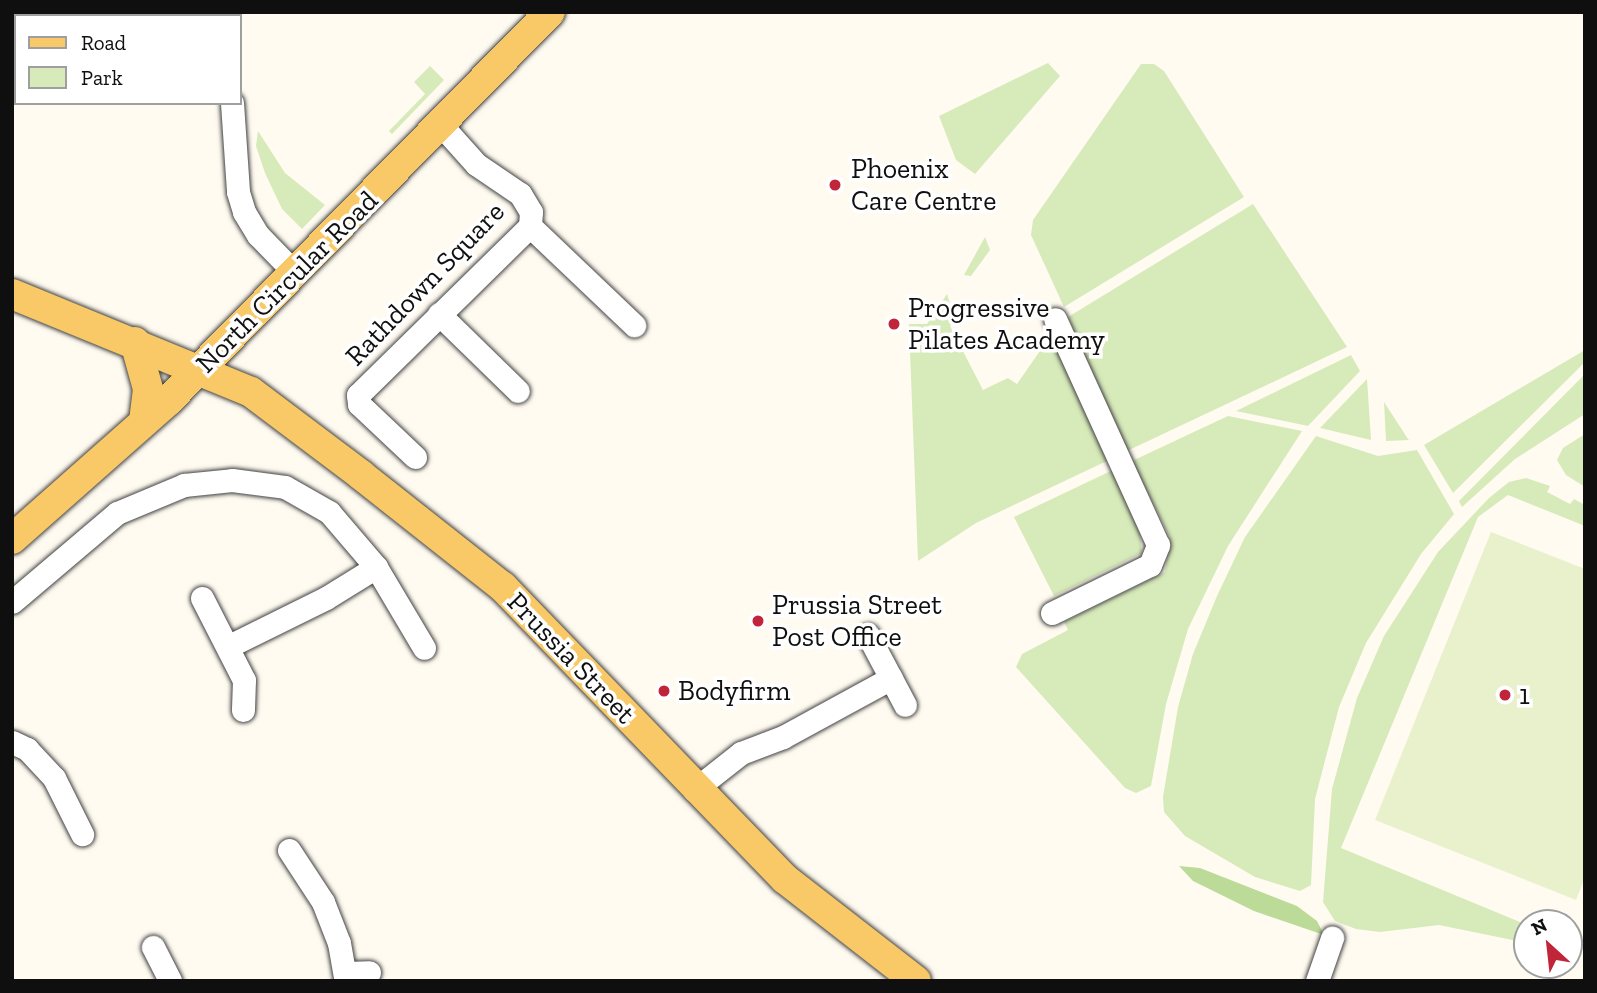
<!DOCTYPE html>
<html>
<head>
<meta charset="utf-8">
<style>
  body { margin:0 }
  #map { position:relative; width:1597px; height:993px; overflow:hidden; background:#fffbf1; font-family:"Zilla Slab",serif }
  div>[style] { position:absolute }
  [style*='--x'] { left:calc(var(--x)*1px); top:calc(var(--y)*1px); width:calc(var(--w)*1px); rotate:calc(var(--a)*1deg) }
  .green>* { inset:0; background:#d7eaba }
  .forest>* { inset:0; background:#bcdb99 }
  .pitch>* { inset:0; background:#e8f1cc }
  .roads { filter:drop-shadow(0 0 2px #424242) drop-shadow(0 0 2px #424242) }
  .minor>* { height:23px; margin:-11.5px; padding:0 11.5px; transform-origin:11.5px; border-radius:11.5px; background:#fff }
  .major>* { height:30px; margin:-15px; padding:0 15px; transform-origin:15px; border-radius:15px; background:#f9c967 }
  .dots>* { width:19px; height:19px; translate:-50% -50%; box-sizing:border-box; border:4px solid #fff; border-radius:50% }
  span { translate:-50% -50%; white-space:nowrap; text-align:center; line-height:1.15; -webkit-text-stroke:7px #fff; paint-order:stroke }
  .poi-label { font-size:28px; color:#0f0f0f }
  .left { translate:0 -50%; text-align:left }
  .street-label { font-size:28px; color:#0f0f0f }
  .frame { position:absolute; inset:0; border:14px solid #0f0f0f; pointer-events:none }
  .legend { position:absolute; left:14px; top:14px; width:228px; height:91px; box-sizing:border-box; background:#fff; border:2px solid #9f9f9f; margin:0; padding:9px 12px; list-style:none; font-size:21px; color:#0f0f0f }
  .legend li { display:flex; align-items:center; gap:14px; height:35px }
  .legend b { width:35px; border:2px solid #9f9f9f }
  .north { position:absolute; left:1513px; top:909px; width:70px; height:70px; box-sizing:border-box; background:#fff; border:2px solid #9f9f9f; border-radius:50%; rotate:333deg; font-size:19px; font-weight:700; line-height:28px; text-align:center; color:#0f0f0f }
  .north::after { content:''; display:block; margin:auto; width:24px; height:32px; background:#c1253a; clip-path:polygon(50% 0,100% 100%,50% 72%,0 100%) }
</style>
</head>
<body>
<div id="map">
  <div class="green">
    <div style="clip-path:polygon(1048px 63px,1060px 76px,975px 174px,956px 160px,939px 116px)"></div>
    <div style="clip-path:polygon(1141px 64px,1154px 64px,1164px 71px,1244px 197px,1064px 307px,1031px 235px,1033px 220px)"></div>
    <div style="clip-path:polygon(430px 66px,444px 80px,392px 134px,389px 131px,425px 94px,414px 82px)"></div>
    <div style="clip-path:polygon(258px 131px,285px 173px,325px 205px,302px 229px,282px 209px,265px 173px,256px 146px)"></div>
    <div style="clip-path:polygon(1253px 204px,1347px 347px,1127px 451px,1068px 317px)"></div>
    <div style="clip-path:polygon(985px 237px,990px 250px,971px 276px,964px 275px)"></div>
    <div style="clip-path:polygon(947px 294px,951px 307px,959px 313px,950px 326px,983px 390px,1008px 378px,1017px 384px,1051px 335px,1111px 459px,976px 523px,918px 561px,909px 324px,927px 324px)"></div>
    <div style="clip-path:polygon(1585px 350px,1585px 362px,1453px 493px,1424px 445px)"></div>
    <div style="clip-path:polygon(1351px 355px,1360px 371px,1308px 426px,1236px 411px)"></div>
    <div style="clip-path:polygon(1585px 374px,1585px 414px,1515px 459px,1462px 507px,1459px 501px)"></div>
    <div style="clip-path:polygon(1367px 379px,1371px 440px,1320px 428px)"></div>
    <div style="clip-path:polygon(1384px 402px,1408px 439px,1409px 440px,1386px 441px)"></div>
    <div style="clip-path:polygon(1228px 416px,1302px 431px,1228px 546px,1188px 629px,1166px 704px,1151px 786px,1136px 793px,1125px 788px,1016px 667px,1022px 654px,1068px 630px,1064px 622px,1165px 572px,1170px 537px,1132px 461px)"></div>
    <div style="clip-path:polygon(1585px 434px,1585px 487px,1566px 475px,1557px 460px,1563px 448px)"></div>
    <div style="clip-path:polygon(1316px 436px,1378px 456px,1417px 450px,1454px 514px,1421px 554px,1366px 643px,1339px 707px,1315px 799px,1311px 885px,1300px 891px,1255px 877px,1185px 836px,1164px 812px,1163px 797px,1178px 707px,1193px 654px,1217px 596px,1245px 537px)"></div>
    <div style="clip-path:polygon(1115px 469px,1138px 518px,1142px 553px,1054px 596px,1014px 517px)"></div>
    <div style="clip-path:polygon(1526px 478px,1550px 486px,1547px 492px,1570px 504px,1574px 499px,1585px 505px,1585px 526px,1508px 495px,1478px 517px,1341px 848px,1527px 925px,1527px 943px,1439px 925px,1380px 932px,1356px 929px,1335px 921px,1323px 902px,1332px 789px,1357px 698px,1384px 636px,1438px 552px,1489px 498px,1509px 482px)"></div>
  </div>
  <div class="forest">
    <div style="clip-path:polygon(1179px 866px,1200px 868px,1297px 906px,1317px 921px,1324px 935px,1254px 911px,1193px 881px)"></div>
  </div>
  <div class="pitch">
    <div style="clip-path:polygon(1491px 532px,1585px 569px,1585px 877px,1576px 900px,1375px 820px)"></div>
  </div>
  <div class="roads">
    <div class="minor">
      <div style="--x:172;--y:12;--w:4;--a:76"></div>
      <div style="--x:224;--y:12;--w:4;--a:90"></div>
      <div style="--x:232;--y:103;--w:89;--a:86.1"></div>
      <div style="--x:238;--y:192;--w:21;--a:73"></div>
      <div style="--x:244;--y:212;--w:27;--a:59"></div>
      <div style="--x:258;--y:235;--w:53;--a:45.8"></div>
      <div style="--x:530;--y:226;--w:144;--a:43.6"></div>
      <div style="--x:439;--y:314;--w:110;--a:44.3"></div>
      <div style="--x:415;--y:457;--w:77;--a:-136.6"></div>
      <div style="--x:359;--y:404;--w:9;--a:-96"></div>
      <div style="--x:358;--y:395;--w:241;--a:-44.5"></div>
      <div style="--x:530;--y:226;--w:14;--a:-86"></div>
      <div style="--x:531;--y:212;--w:21;--a:-121"></div>
      <div style="--x:520;--y:194;--w:53;--a:-145.7"></div>
      <div style="--x:476;--y:164;--w:52;--a:-131.9"></div>
      <div style="--x:202;--y:598;--w:92;--a:62.9"></div>
      <div style="--x:244;--y:680;--w:30;--a:92"></div>
      <div style="--x:12;--y:602;--w:138;--a:-40.3"></div>
      <div style="--x:117;--y:513;--w:73;--a:-22.7"></div>
      <div style="--x:184;--y:485;--w:48;--a:-5.9"></div>
      <div style="--x:232;--y:480;--w:53;--a:7.5"></div>
      <div style="--x:285;--y:487;--w:51;--a:29.6"></div>
      <div style="--x:329;--y:512;--w:72;--a:49.5"></div>
      <div style="--x:376;--y:567;--w:94;--a:59.3"></div>
      <div style="--x:1052;--y:613;--w:109;--a:-26.1"></div>
      <div style="--x:1150;--y:565;--w:22;--a:-68"></div>
      <div style="--x:1158;--y:545;--w:248;--a:-114.5"></div>
      <div style="--x:868;--y:635;--w:79;--a:62.1"></div>
      <div style="--x:229;--y:646;--w:108;--a:-26.3"></div>
      <div style="--x:326;--y:598;--w:59;--a:-31.8"></div>
      <div style="--x:12;--y:742;--w:17;--a:25"></div>
      <div style="--x:27;--y:749;--w:40;--a:47"></div>
      <div style="--x:54;--y:778;--w:63;--a:63.4"></div>
      <div style="--x:694;--y:790;--w:60;--a:-38.2"></div>
      <div style="--x:741;--y:753;--w:45;--a:-20.9"></div>
      <div style="--x:783;--y:737;--w:123;--a:-28.6"></div>
      <div style="--x:289;--y:850;--w:62;--a:56.8"></div>
      <div style="--x:323;--y:902;--w:44;--a:68.7"></div>
      <div style="--x:339;--y:943;--w:39;--a:80"></div>
      <div style="--x:153;--y:947;--w:38;--a:63"></div>
      <div style="--x:346;--y:973;--w:23;--a:-2"></div>
      <div style="--x:1317;--y:981;--w:46;--a:-70.8"></div>
    </div>
    <div class="major">
      <div style="--x:12;--y:294;--w:258;--a:22.3"></div>
      <div style="--x:251;--y:392;--w:138;--a:37"></div>
      <div style="--x:361;--y:475;--w:181;--a:38.3"></div>
      <div style="--x:503;--y:587;--w:406;--a:46"></div>
      <div style="--x:785;--y:879;--w:166;--a:37.9"></div>
      <div style="--x:135;--y:342;--w:49;--a:74.5"></div>
      <div style="--x:148;--y:389;--w:33;--a:97"></div>
      <div style="--x:12;--y:539;--w:208;--a:-41.5"></div>
      <div style="--x:168;--y:401;--w:545;--a:-45.52"></div>
    </div>
  </div>
  <div class="dots">
    <div style="left:835px;top:185px;background:#c1253a"></div>
    <div style="left:894px;top:324px;background:#c1253a"></div>
    <div style="left:758px;top:621px;background:#c1253a"></div>
    <div style="left:664px;top:691px;background:#c1253a"></div>
    <div style="left:1505px;top:695px;background:#c1253a"></div>
  </div>
  <div class="poi-label">
    <span class="left" style="left:851px;top:185px">Phoenix<br>Care Centre</span>
    <span class="left" style="left:908px;top:324px">Progressive<br>Pilates Academy</span>
    <span class="left" style="left:772px;top:621px">Prussia Street<br>Post Office</span>
    <span class="left" style="left:678px;top:691px">Bodyfirm</span>
    <span class="left" style="left:1519px;top:695px">1</span>
  </div>
  <div class="street-label">
    <span style="left:287px;top:282px;rotate:-45deg">North Circular Road</span>
    <span style="left:425px;top:284px;rotate:-46deg">Rathdown Square</span>
    <span style="left:571px;top:658px;rotate:46deg">Prussia Street</span>
  </div>
  <div class="frame"></div>
  <ul class="legend">
  <li><b style="height:9px;background:#f9c967"></b>Road</li>
  <li><b style="height:19px;background:#d7eaba"></b>Park</li>
  </ul>
  <div class="north">N</div>
</div>
</body>
</html>
